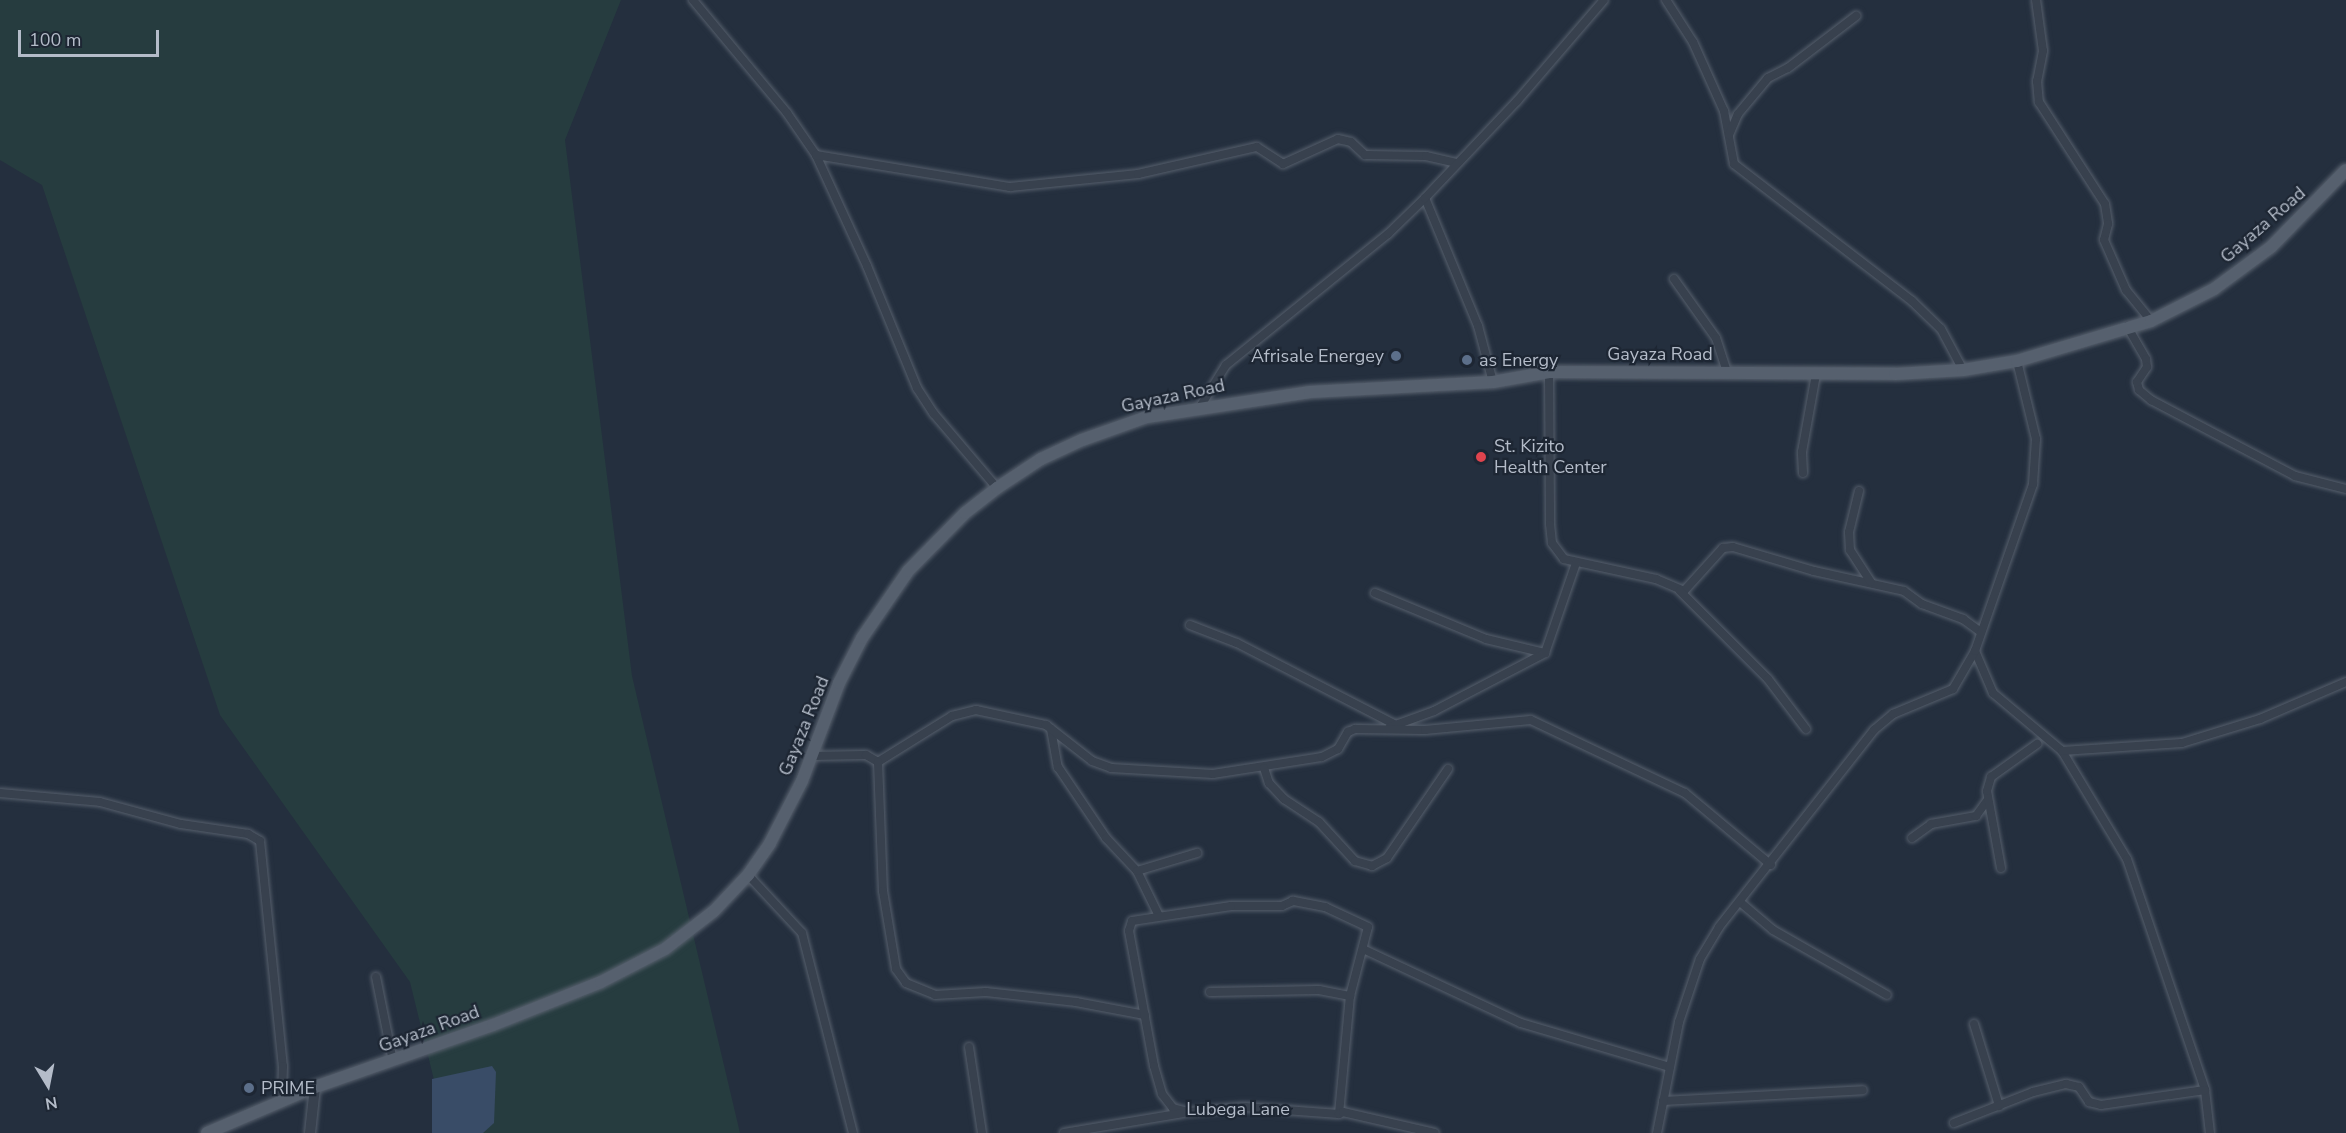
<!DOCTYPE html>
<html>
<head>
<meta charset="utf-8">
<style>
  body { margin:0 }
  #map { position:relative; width:2346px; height:1133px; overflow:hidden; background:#242f3e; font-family:"Nunito Sans",sans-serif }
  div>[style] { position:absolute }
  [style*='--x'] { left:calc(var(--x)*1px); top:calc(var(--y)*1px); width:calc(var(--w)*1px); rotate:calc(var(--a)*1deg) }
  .green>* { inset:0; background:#263c3f }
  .water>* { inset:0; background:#394c67 }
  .roads { filter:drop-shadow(0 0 2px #565f6c) drop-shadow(0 0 2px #565f6c) }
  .minor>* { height:8px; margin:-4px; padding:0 4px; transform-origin:4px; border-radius:4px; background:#38414e }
  .tertiary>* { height:10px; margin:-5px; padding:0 5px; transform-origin:5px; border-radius:5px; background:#38414e }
  .primary>* { height:12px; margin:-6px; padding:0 6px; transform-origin:6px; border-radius:6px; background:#56606e }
  .dots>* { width:16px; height:16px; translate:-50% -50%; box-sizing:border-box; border:3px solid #1d2633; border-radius:50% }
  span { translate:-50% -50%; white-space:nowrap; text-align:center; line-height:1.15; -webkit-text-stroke:4.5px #1d2633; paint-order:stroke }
  .street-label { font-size:18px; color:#b4bcc9 }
  .poi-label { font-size:18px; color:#b4bcc9 }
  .right { translate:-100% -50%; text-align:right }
  .left { translate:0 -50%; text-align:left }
  .north { position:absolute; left:18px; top:1055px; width:60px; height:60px; -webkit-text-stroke:4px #1d2633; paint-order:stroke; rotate:170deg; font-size:16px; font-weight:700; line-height:24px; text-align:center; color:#b4bcc9 }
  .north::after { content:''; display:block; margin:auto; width:21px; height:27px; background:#b4bcc9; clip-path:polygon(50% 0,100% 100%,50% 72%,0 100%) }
  .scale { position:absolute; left:18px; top:30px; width:141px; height:27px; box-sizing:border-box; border:3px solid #b4bcc9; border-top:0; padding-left:8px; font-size:18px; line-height:21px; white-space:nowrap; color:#b4bcc9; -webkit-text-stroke:4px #1d2633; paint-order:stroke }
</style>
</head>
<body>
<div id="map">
  <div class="green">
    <div style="clip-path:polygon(0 0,621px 0,565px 140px,632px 676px,740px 1133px,447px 1133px,410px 982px,220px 715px,42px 185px,0 160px)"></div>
  </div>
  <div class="water">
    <div style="clip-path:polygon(492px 1066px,496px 1072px,494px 1123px,483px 1133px,432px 1133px,432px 1079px)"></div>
  </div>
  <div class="roads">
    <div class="minor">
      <div style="--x:693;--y:0;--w:147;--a:50.2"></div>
      <div style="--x:787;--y:113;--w:51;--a:55.4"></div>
      <div style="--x:816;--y:155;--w:122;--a:65.3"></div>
      <div style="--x:867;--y:266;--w:132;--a:67.7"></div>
      <div style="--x:917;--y:388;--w:31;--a:57"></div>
      <div style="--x:934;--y:414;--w:97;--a:49.6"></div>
      <div style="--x:1666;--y:0;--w:50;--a:57.3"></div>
      <div style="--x:1693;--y:42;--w:76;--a:65.8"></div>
      <div style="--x:1724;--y:111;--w:54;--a:79.3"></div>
      <div style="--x:1734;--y:164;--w:225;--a:37.6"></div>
      <div style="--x:1912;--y:301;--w:40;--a:44"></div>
      <div style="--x:1941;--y:329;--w:47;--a:61.8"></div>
      <div style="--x:2036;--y:0;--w:51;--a:82.2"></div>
      <div style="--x:2043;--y:51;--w:31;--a:101"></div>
      <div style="--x:2037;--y:81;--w:21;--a:85"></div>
      <div style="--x:2039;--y:102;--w:121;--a:57.1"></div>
      <div style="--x:2105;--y:204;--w:20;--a:81"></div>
      <div style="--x:2108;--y:224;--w:16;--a:104"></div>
      <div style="--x:2104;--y:240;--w:55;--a:66.3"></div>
      <div style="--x:2126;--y:290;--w:40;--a:51"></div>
      <div style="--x:1729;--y:135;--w:23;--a:-67"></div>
      <div style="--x:1738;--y:114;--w:47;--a:-50.2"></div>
      <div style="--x:1768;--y:78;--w:22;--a:-27"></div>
      <div style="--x:1788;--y:68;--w:86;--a:-37.4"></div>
      <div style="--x:816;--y:155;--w:197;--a:9.4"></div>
      <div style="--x:1010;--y:187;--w:129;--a:-5.8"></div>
      <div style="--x:1138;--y:174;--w:122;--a:-12.8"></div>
      <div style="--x:1257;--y:147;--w:31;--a:33"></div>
      <div style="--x:1283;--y:164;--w:60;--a:-24.4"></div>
      <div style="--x:1338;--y:139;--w:13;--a:13"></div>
      <div style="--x:1351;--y:142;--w:19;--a:43"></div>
      <div style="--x:1365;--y:155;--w:61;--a:0.9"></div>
      <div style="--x:1426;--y:156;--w:32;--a:13"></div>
      <div style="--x:1425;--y:198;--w:139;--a:67.5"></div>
      <div style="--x:1478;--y:326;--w:58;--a:75"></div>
      <div style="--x:1674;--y:279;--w:72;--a:54.6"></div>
      <div style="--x:1716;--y:338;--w:36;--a:72"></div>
      <div style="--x:2127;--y:326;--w:38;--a:60"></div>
      <div style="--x:2146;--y:359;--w:8;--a:83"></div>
      <div style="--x:2147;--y:367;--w:18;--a:124"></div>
      <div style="--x:2137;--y:382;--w:8;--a:76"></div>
      <div style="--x:2139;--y:390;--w:16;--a:40"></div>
      <div style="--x:2151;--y:400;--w:163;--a:27.8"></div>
      <div style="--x:2295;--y:476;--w:53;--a:14.3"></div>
      <div style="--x:1549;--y:372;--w:152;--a:89.6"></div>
      <div style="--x:1550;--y:524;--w:19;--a:84"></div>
      <div style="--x:1552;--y:543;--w:20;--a:53"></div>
      <div style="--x:1564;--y:559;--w:94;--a:12.3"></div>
      <div style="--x:1656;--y:579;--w:30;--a:23"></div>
      <div style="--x:1684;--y:591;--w:58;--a:-47.8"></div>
      <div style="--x:1723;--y:548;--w:10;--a:-6"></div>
      <div style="--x:1733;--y:547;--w:84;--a:16.5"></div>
      <div style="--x:1814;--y:571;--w:92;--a:12.5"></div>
      <div style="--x:1904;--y:591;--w:22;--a:36"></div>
      <div style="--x:1922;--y:604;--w:44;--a:20.1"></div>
      <div style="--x:1963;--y:619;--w:22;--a:36"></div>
      <div style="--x:1200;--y:407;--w:49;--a:-58.2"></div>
      <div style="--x:1226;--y:365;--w:208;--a:-39"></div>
      <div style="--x:1388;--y:234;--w:52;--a:-44.2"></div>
      <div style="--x:1425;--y:198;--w:134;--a:-46.5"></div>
      <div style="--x:1517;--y:101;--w:133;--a:-49.3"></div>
      <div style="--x:1803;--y:473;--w:21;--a:-93"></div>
      <div style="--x:1802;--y:452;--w:79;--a:-79.8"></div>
      <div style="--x:1859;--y:491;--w:42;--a:103.7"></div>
      <div style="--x:1849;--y:532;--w:18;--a:87"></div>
      <div style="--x:1850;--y:550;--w:38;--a:57"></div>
      <div style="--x:1680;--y:591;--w:124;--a:45"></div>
      <div style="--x:1768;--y:679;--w:63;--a:52.8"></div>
      <div style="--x:1375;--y:593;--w:120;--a:22.5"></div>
      <div style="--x:1486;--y:639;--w:61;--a:13.3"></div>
      <div style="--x:1190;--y:625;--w:50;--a:21"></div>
      <div style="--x:1237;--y:643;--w:179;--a:27.3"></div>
      <div style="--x:1975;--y:651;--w:46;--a:66.8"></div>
      <div style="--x:1993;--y:693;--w:90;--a:40"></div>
      <div style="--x:2062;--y:751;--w:126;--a:59"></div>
      <div style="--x:2127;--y:859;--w:244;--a:71.3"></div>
      <div style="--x:2205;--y:1090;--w:43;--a:83.4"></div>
      <div style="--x:1390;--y:727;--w:47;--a:-20"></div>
      <div style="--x:1434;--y:711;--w:125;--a:-27.6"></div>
      <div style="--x:1545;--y:653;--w:95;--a:-71"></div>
      <div style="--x:1051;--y:729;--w:39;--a:80"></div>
      <div style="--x:1058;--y:767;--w:86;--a:55.9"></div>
      <div style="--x:1106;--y:838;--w:45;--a:46.8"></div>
      <div style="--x:1137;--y:871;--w:50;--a:63.9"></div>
      <div style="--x:2062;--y:751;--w:120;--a:-3.8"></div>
      <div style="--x:2182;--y:743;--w:82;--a:-17.1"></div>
      <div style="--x:2260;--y:719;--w:94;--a:-23.3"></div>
      <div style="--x:810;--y:756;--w:56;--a:-1"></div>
      <div style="--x:866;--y:755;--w:14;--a:30"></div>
      <div style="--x:878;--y:762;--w:87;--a:-31.9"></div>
      <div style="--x:952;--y:716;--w:25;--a:-14"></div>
      <div style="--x:976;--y:710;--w:72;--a:12.1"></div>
      <div style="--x:1046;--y:725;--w:58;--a:38"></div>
      <div style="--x:1092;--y:761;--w:20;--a:20"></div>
      <div style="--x:1111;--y:768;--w:102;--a:3.4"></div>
      <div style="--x:1213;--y:774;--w:110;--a:-8.9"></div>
      <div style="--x:1322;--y:757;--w:18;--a:-27"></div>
      <div style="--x:1338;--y:749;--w:20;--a:-60"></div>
      <div style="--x:1348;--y:732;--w:8;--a:-23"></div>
      <div style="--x:1355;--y:729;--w:70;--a:0.8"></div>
      <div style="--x:1425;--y:730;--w:106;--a:-5.4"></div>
      <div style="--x:1531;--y:720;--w:170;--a:25.4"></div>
      <div style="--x:1685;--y:793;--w:112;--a:39.9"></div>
      <div style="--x:878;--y:762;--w:129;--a:87.8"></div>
      <div style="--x:883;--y:891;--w:79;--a:80.5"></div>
      <div style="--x:896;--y:969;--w:17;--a:54"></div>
      <div style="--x:906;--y:983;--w:31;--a:22"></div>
      <div style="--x:935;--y:995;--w:51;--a:-3.4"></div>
      <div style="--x:986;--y:992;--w:91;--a:6.3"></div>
      <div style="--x:1076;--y:1002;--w:70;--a:10.7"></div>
      <div style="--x:1264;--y:768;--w:16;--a:72"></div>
      <div style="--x:1269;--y:783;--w:22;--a:47"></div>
      <div style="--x:1284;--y:799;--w:42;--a:33.3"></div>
      <div style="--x:1319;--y:822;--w:53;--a:47.3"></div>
      <div style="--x:1355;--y:861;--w:18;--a:16"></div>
      <div style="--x:1372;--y:866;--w:17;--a:-28"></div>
      <div style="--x:1387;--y:858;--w:108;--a:-55.6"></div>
      <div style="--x:0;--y:793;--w:100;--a:5.1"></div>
      <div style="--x:100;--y:802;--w:84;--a:15.2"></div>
      <div style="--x:181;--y:824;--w:68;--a:8.5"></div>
      <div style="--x:248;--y:834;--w:14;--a:30"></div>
      <div style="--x:260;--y:841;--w:226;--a:84.2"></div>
      <div style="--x:283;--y:1066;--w:35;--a:92"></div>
      <div style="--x:1912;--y:838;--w:24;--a:-36"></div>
      <div style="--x:1931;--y:824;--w:46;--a:-10.1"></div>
      <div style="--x:1976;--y:816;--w:19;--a:-54"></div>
      <div style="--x:2001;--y:868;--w:78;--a:-100.3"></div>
      <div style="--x:1987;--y:791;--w:15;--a:-74"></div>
      <div style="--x:1991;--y:777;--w:57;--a:-35.7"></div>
      <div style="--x:1137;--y:871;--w:63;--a:-16.7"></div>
      <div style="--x:748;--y:875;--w:79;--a:47"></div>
      <div style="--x:802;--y:933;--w:206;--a:75.7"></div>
      <div style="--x:1740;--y:902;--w:43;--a:40.3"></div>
      <div style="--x:1773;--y:930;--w:131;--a:29.7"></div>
      <div style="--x:1363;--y:949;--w:174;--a:25.1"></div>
      <div style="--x:1521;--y:1023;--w:155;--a:16.5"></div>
      <div style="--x:376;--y:977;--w:86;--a:78.6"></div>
      <div style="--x:1210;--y:992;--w:109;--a:-1.1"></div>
      <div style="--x:1319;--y:990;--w:32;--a:11"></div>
      <div style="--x:1974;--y:1024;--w:86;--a:73"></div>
      <div style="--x:969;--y:1047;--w:87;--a:81.4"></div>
      <div style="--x:1663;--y:1101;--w:200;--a:-3.1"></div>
      <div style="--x:1339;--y:1114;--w:119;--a:-84.7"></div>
      <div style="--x:1350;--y:996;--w:71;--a:-75.4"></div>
      <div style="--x:1368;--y:927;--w:47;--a:-155.1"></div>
      <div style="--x:1325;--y:907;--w:33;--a:-169"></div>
      <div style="--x:1293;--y:901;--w:12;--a:156"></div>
      <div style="--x:1282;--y:906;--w:51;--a:180"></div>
      <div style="--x:1231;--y:906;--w:100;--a:171.4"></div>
      <div style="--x:1132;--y:921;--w:10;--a:107"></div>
      <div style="--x:1129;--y:931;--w:137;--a:79.5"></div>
      <div style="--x:1154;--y:1066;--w:29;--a:74"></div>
      <div style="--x:1162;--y:1094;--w:18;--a:52"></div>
      <div style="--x:1173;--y:1108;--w:16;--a:15"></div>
      <div style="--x:1188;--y:1112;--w:57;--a:-5"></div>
      <div style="--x:1245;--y:1107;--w:94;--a:4.3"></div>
      <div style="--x:1339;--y:1114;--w:4;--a:-27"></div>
      <div style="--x:1343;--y:1112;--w:94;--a:12.9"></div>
      <div style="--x:1954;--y:1123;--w:85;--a:-21.4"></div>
      <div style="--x:2033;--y:1092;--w:34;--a:-14"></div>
      <div style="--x:2066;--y:1084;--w:13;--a:13"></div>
      <div style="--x:2079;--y:1087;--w:18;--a:56"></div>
      <div style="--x:2089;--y:1102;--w:12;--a:14"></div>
      <div style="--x:2101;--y:1105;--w:105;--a:-8.2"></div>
      <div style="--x:1064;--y:1133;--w:121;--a:-9.5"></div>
      <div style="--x:1657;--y:1133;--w:113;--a:-78.8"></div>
      <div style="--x:1679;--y:1022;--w:66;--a:-71.6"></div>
      <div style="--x:1700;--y:959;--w:37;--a:-59"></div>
      <div style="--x:1719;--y:927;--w:251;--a:-51.8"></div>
      <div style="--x:1874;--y:730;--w:25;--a:-40"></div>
      <div style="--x:1893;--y:714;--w:65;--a:-22.6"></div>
      <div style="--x:1953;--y:689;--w:44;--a:-59.9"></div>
      <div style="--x:1975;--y:651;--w:177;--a:-70.8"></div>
      <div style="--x:2033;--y:484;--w:45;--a:-86.2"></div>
      <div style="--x:2036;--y:439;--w:80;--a:-103.7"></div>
    </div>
    <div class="tertiary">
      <div style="--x:310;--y:1133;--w:46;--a:-83.8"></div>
    </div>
    <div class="primary">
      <div style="--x:207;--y:1133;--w:117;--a:-23.1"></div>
      <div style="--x:315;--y:1087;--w:188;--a:-19.2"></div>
      <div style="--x:493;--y:1025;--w:116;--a:-21.7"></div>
      <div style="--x:601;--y:982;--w:72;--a:-27.3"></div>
      <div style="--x:665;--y:949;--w:62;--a:-37.8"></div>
      <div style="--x:714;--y:911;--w:50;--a:-46.6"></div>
      <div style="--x:748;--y:875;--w:39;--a:-55"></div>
      <div style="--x:770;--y:843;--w:70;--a:-62.7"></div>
      <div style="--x:802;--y:781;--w:105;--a:-69.3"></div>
      <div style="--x:839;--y:683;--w:51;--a:-62.9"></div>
      <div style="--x:862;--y:638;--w:81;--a:-55.5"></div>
      <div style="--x:908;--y:571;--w:81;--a:-45.5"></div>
      <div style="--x:965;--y:513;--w:41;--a:-38"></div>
      <div style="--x:997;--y:488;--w:53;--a:-33.4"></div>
      <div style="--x:1041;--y:459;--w:45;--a:-24.9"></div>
      <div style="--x:1082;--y:440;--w:69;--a:-19.5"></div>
      <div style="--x:1147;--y:417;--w:165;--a:-8.7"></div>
      <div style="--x:1310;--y:392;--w:183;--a:-3.1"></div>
      <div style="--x:1493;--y:382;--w:57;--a:-10.1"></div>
      <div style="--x:1549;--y:372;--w:346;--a:0.3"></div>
      <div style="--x:1895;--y:374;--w:68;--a:-3.4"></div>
      <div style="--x:1963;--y:370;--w:55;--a:-9.5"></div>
      <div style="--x:2017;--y:361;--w:140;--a:-16.6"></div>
      <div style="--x:2151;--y:321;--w:71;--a:-26.9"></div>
      <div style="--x:2214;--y:289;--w:71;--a:-36.4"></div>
      <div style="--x:2271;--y:247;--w:107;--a:-45.8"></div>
    </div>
  </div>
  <div class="dots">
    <div style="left:1396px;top:356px;background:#5c6f8a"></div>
    <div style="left:1467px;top:360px;background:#5c6f8a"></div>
    <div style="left:1481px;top:457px;background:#e0444e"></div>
    <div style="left:249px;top:1088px;background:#5c6f8a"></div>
  </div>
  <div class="street-label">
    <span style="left:2263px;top:225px;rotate:-41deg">Gayaza Road</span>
    <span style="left:1660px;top:354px">Gayaza Road</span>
    <span style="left:1173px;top:396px;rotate:-12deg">Gayaza Road</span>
    <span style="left:804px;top:726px;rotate:-68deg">Gayaza Road</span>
    <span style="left:429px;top:1029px;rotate:-20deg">Gayaza Road</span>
    <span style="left:1238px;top:1109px">Lubega Lane</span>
  </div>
  <div class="poi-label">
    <span class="right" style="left:1384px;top:356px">Afrisale Energey</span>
    <span class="left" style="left:1479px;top:360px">as Energy</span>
    <span class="left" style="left:1494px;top:457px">St. Kizito<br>Health Center</span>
    <span class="left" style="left:261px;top:1088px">PRIME</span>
  </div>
  <div class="north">N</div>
  <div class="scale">100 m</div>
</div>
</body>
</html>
